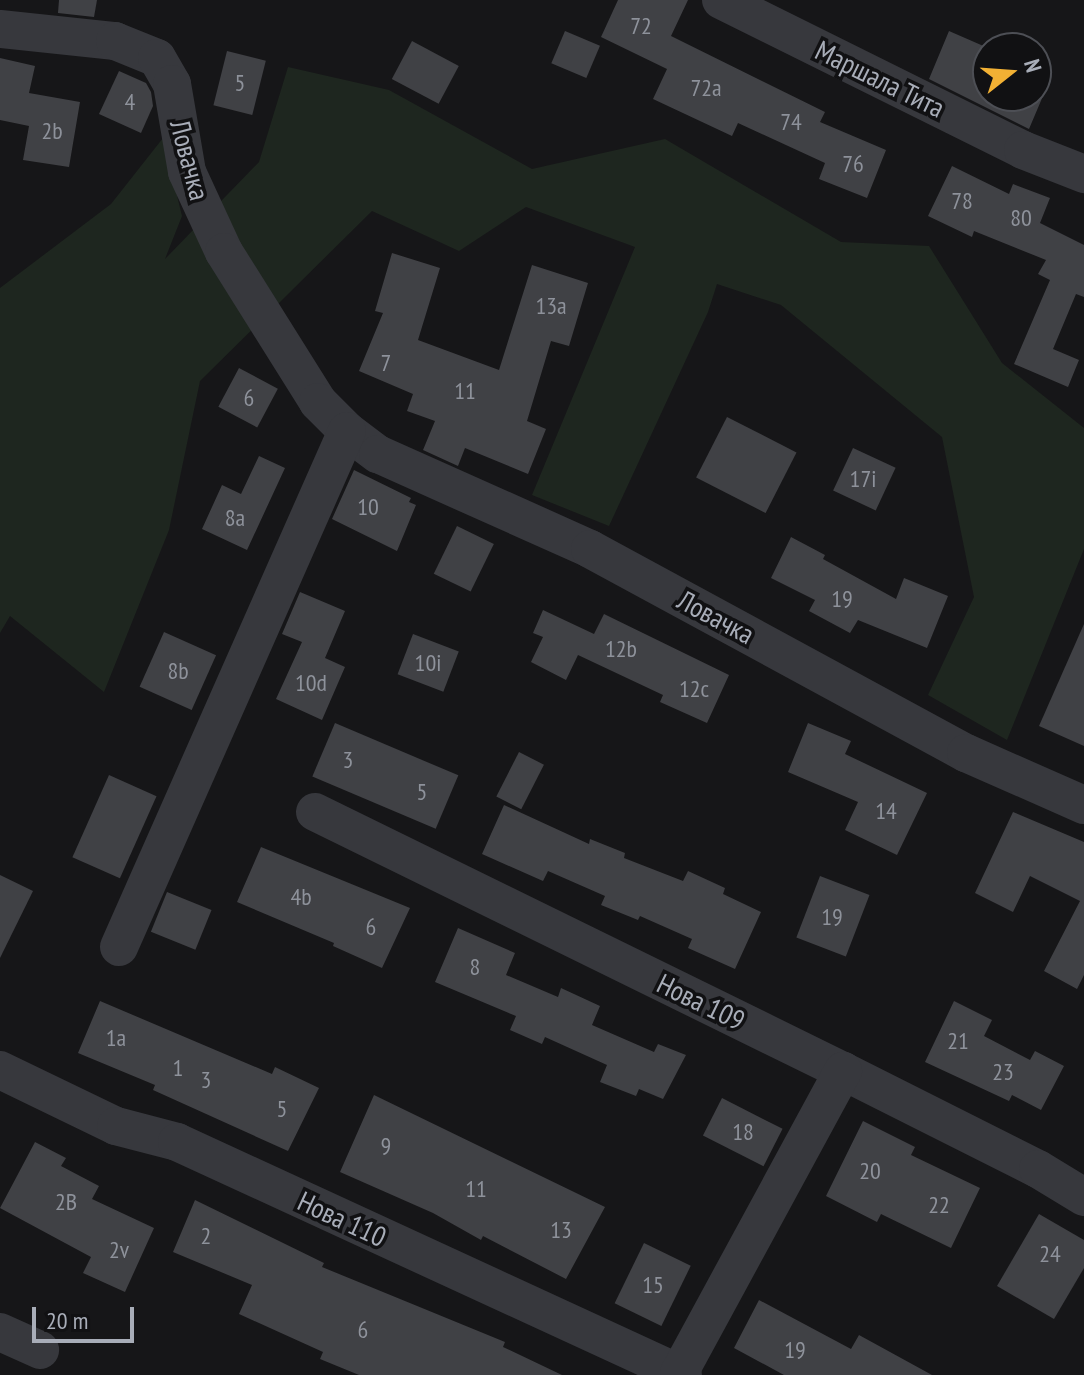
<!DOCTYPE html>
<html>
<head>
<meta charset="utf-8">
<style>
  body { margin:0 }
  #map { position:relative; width:1084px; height:1375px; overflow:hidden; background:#161618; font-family:"PT Sans Narrow",sans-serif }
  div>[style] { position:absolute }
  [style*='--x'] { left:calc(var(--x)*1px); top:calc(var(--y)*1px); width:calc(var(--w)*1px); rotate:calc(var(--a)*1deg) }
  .green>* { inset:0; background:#1e261f }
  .building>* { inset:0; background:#404145; transform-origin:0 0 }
  .minor>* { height:38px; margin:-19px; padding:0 19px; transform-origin:19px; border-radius:19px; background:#37383d }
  span { translate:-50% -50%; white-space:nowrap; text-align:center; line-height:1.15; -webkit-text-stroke:7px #111113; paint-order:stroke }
  .number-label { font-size:24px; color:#8e929b }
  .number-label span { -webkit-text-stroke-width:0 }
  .street-label { font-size:28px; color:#a8adb8 }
  .north { position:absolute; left:972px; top:32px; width:80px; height:80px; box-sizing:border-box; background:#111113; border:2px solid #4d4f55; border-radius:50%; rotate:73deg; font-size:22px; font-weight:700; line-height:32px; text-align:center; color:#a8adb8 }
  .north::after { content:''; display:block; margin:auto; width:28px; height:36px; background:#f2b134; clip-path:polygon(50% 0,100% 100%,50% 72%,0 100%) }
  .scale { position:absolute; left:32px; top:1307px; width:102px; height:36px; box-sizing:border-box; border:4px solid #a8adb8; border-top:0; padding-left:10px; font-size:24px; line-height:28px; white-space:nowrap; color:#a8adb8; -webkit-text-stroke:6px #111113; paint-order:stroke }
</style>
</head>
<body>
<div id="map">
  <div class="green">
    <div style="clip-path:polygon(288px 67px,389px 90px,532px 169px,665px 139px,841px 242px,929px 246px,1002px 363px,1084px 428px,1084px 549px,1007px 740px,928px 695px,974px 597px,942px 437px,781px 305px,717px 284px,708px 312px,609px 526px,532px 495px,635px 247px,526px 207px,459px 251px,372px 211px,200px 381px,169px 530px,104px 692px,10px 616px,0 633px,0 288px,111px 204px,163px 138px,182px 216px,165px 259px,259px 162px)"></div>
  </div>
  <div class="building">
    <div style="clip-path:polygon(59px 0,97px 0,94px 17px,58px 13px)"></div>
    <div style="clip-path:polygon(618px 0,688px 0,671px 36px,825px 112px,820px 122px,886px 150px,867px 198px,819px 179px,825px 163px,738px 123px,732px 136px,653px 99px,667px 69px,601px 37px)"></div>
    <div style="left:565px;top:31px;width:38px;height:35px;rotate:23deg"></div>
    <div style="clip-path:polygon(949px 31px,988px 48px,988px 96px,1043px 96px,1029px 129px,929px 79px)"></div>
    <div style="left:412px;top:41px;width:53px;height:43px;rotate:28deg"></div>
    <div style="left:227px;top:51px;width:40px;height:56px;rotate:14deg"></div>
    <div style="clip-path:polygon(0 58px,35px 66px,29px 93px,80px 102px,69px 167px,23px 160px,29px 126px,0 120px)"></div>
    <div style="clip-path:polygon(119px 71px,146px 83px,151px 92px,153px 106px,141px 133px,99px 114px)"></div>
    <div style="clip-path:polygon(952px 166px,1009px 194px,1013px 184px,1050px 198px,1040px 223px,1084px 245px,1084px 297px,1076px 294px,1053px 349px,1079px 360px,1068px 387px,1014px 364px,1050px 280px,1038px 274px,1046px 260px,974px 231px,972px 237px,928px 216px)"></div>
    <div style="clip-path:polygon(392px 253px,440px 268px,418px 340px,499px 370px,532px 265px,588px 283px,569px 346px,551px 341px,527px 421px,546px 429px,528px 474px,465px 448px,458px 466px,423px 450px,435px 421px,407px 411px,413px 394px,359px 371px,383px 313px,375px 311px)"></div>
    <div style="left:239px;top:368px;width:44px;height:44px;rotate:28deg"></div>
    <div style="left:727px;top:417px;width:78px;height:68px;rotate:27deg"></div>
    <div style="left:853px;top:448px;width:47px;height:47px;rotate:25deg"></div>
    <div style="clip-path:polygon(259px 456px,285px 468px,247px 550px,202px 529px,222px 485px,241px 494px)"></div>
    <div style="clip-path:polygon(354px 470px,411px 498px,409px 502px,416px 505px,397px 551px,332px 519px)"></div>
    <div style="left:457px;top:526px;width:41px;height:53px;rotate:26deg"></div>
    <div style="clip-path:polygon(791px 537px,825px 555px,823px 559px,896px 599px,904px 578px,948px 596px,927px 648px,858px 620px,850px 633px,809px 611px,815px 600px,771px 578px)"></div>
    <div style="clip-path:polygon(300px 592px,345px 611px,325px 658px,345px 667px,322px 720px,276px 699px,302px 642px,282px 634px)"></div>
    <div style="clip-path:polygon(543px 610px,594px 634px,604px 614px,729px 675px,707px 723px,660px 702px,663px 695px,578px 655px,566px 680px,531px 662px,543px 637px,533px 633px)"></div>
    <div style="clip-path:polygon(1084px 624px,1084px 746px,1039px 726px)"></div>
    <div style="left:164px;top:632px;width:57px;height:60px;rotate:24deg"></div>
    <div style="left:413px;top:634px;width:49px;height:43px;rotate:21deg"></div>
    <div style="left:335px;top:723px;width:134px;height:58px;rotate:23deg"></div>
    <div style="clip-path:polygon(808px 723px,851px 741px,845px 754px,927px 793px,897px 855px,845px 830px,858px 802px,788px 772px)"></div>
    <div style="left:519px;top:752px;width:28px;height:50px;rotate:27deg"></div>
    <div style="left:109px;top:775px;width:52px;height:90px;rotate:24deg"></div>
    <div style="clip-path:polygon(504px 805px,589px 844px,590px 839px,625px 853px,624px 858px,683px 881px,688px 871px,725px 888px,723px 894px,761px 912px,735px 969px,688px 948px,692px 939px,640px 916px,638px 920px,601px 905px,605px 896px,548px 871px,543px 881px,482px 854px)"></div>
    <div style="clip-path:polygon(1013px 812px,1084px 842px,1084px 975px,1077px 989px,1044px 971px,1080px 901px,1030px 876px,1013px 912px,975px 893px)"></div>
    <div style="clip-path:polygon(261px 847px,410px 908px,382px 968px,333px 946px,334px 943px,237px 902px)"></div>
    <div style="clip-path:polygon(0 875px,33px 891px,0 958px)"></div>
    <div style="left:820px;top:876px;width:53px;height:66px;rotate:21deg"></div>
    <div style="left:167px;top:892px;width:48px;height:43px;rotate:22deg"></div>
    <div style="clip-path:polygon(458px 928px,515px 953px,506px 975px,558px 997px,561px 988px,600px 1006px,592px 1025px,654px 1052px,658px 1044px,686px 1055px,663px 1099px,639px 1089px,636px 1096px,600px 1082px,607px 1065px,545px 1037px,542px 1044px,510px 1030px,516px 1016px,435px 982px)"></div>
    <div style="clip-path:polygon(100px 1001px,272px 1074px,275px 1067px,319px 1088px,288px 1151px,153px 1090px,155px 1085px,78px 1053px)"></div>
    <div style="clip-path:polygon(954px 1001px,992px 1020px,984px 1036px,1030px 1060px,1035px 1051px,1064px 1066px,1041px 1110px,1012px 1095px,1009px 1101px,925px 1062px)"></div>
    <div style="clip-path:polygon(374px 1095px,605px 1207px,566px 1279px,483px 1236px,481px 1240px,433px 1213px,340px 1172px)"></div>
    <div style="left:722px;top:1098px;width:68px;height:42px;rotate:27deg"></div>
    <div style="clip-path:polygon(863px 1121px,915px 1147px,911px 1155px,980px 1188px,951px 1248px,881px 1214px,877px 1222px,826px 1196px)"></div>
    <div style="clip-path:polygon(35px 1142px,66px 1158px,61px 1166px,99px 1186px,92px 1199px,154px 1228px,125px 1292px,83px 1273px,91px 1257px,0 1208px)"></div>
    <div style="clip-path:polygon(195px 1200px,324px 1263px,322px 1267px,505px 1342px,503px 1347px,562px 1375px,359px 1375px,320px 1359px,323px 1352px,239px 1314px,252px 1285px,173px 1252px)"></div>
    <div style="clip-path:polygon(1039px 1214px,1084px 1240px,1084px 1268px,1054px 1319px,997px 1286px)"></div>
    <div style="left:644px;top:1243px;width:52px;height:67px;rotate:26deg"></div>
    <div style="clip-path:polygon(759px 1300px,851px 1349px,859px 1335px,932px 1375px,784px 1375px,734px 1348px)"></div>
  </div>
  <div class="minor">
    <div style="--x:721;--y:0;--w:337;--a:26.4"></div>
    <div style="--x:1023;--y:150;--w:66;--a:21.5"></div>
    <div style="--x:0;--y:29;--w:116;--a:6"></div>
    <div style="--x:115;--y:41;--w:45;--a:22"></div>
    <div style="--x:157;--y:58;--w:30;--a:60"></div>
    <div style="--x:172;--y:84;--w:89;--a:80.3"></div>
    <div style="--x:187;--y:172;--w:88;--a:65.2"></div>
    <div style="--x:224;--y:252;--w:177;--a:57.9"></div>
    <div style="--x:318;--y:402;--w:41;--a:45"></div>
    <div style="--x:347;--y:431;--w:39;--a:37"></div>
    <div style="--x:378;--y:454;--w:232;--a:24.1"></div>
    <div style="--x:590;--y:549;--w:428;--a:28.5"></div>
    <div style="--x:966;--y:753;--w:129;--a:23.8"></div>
    <div style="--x:315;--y:812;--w:588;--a:26.13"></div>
    <div style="--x:843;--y:1071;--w:218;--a:26.7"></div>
    <div style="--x:1038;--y:1169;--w:54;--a:31.3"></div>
    <div style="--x:119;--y:947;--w:564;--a:-66.16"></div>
    <div style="--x:0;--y:1070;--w:129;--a:25.8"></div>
    <div style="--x:116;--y:1126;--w:63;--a:14.7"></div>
    <div style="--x:177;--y:1142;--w:557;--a:24.72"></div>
    <div style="--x:0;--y:1332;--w:44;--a:24.2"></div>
    <div style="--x:679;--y:1373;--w:344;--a:-61.5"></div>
  </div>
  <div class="number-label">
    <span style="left:641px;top:26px">72</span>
    <span style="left:240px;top:83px">5</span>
    <span style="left:706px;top:88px">72a</span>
    <span style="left:130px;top:102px">4</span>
    <span style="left:791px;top:122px">74</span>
    <span style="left:52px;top:131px">2b</span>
    <span style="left:853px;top:164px">76</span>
    <span style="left:962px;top:201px">78</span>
    <span style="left:1021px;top:218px">80</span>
    <span style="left:551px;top:306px">13a</span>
    <span style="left:386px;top:363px">7</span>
    <span style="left:465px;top:391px">11</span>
    <span style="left:249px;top:398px">6</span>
    <span style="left:863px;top:479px">17i</span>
    <span style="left:368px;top:507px">10</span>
    <span style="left:235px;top:518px">8a</span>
    <span style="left:842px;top:599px">19</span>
    <span style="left:621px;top:649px">12b</span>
    <span style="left:428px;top:663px">10i</span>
    <span style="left:178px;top:671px">8b</span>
    <span style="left:311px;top:683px">10d</span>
    <span style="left:694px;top:689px">12c</span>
    <span style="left:348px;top:760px">3</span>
    <span style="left:422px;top:792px">5</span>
    <span style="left:886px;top:811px">14</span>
    <span style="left:301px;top:897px">4b</span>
    <span style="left:832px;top:917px">19</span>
    <span style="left:371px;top:927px">6</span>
    <span style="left:475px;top:967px">8</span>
    <span style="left:116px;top:1038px">1a</span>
    <span style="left:958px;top:1041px">21</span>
    <span style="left:178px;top:1068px">1</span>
    <span style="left:1003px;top:1072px">23</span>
    <span style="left:206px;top:1080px">3</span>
    <span style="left:282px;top:1109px">5</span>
    <span style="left:743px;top:1132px">18</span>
    <span style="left:386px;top:1146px">9</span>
    <span style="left:870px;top:1171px">20</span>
    <span style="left:476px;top:1189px">11</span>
    <span style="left:66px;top:1202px">2B</span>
    <span style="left:939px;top:1205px">22</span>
    <span style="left:561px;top:1230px">13</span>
    <span style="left:206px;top:1236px">2</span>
    <span style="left:119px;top:1250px">2v</span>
    <span style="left:1050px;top:1254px">24</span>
    <span style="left:653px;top:1285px">15</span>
    <span style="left:363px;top:1330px">6</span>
    <span style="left:795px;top:1350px">19</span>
  </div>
  <div class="street-label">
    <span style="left:880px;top:79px;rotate:26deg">Маршала Тита</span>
    <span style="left:190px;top:160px;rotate:75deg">Ловачка</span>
    <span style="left:716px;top:617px;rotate:28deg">Ловачка</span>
    <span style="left:701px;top:1002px;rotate:26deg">Нова 109</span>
    <span style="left:342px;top:1219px;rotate:25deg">Нова 110</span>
  </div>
  <div class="north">N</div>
  <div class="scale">20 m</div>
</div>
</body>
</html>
